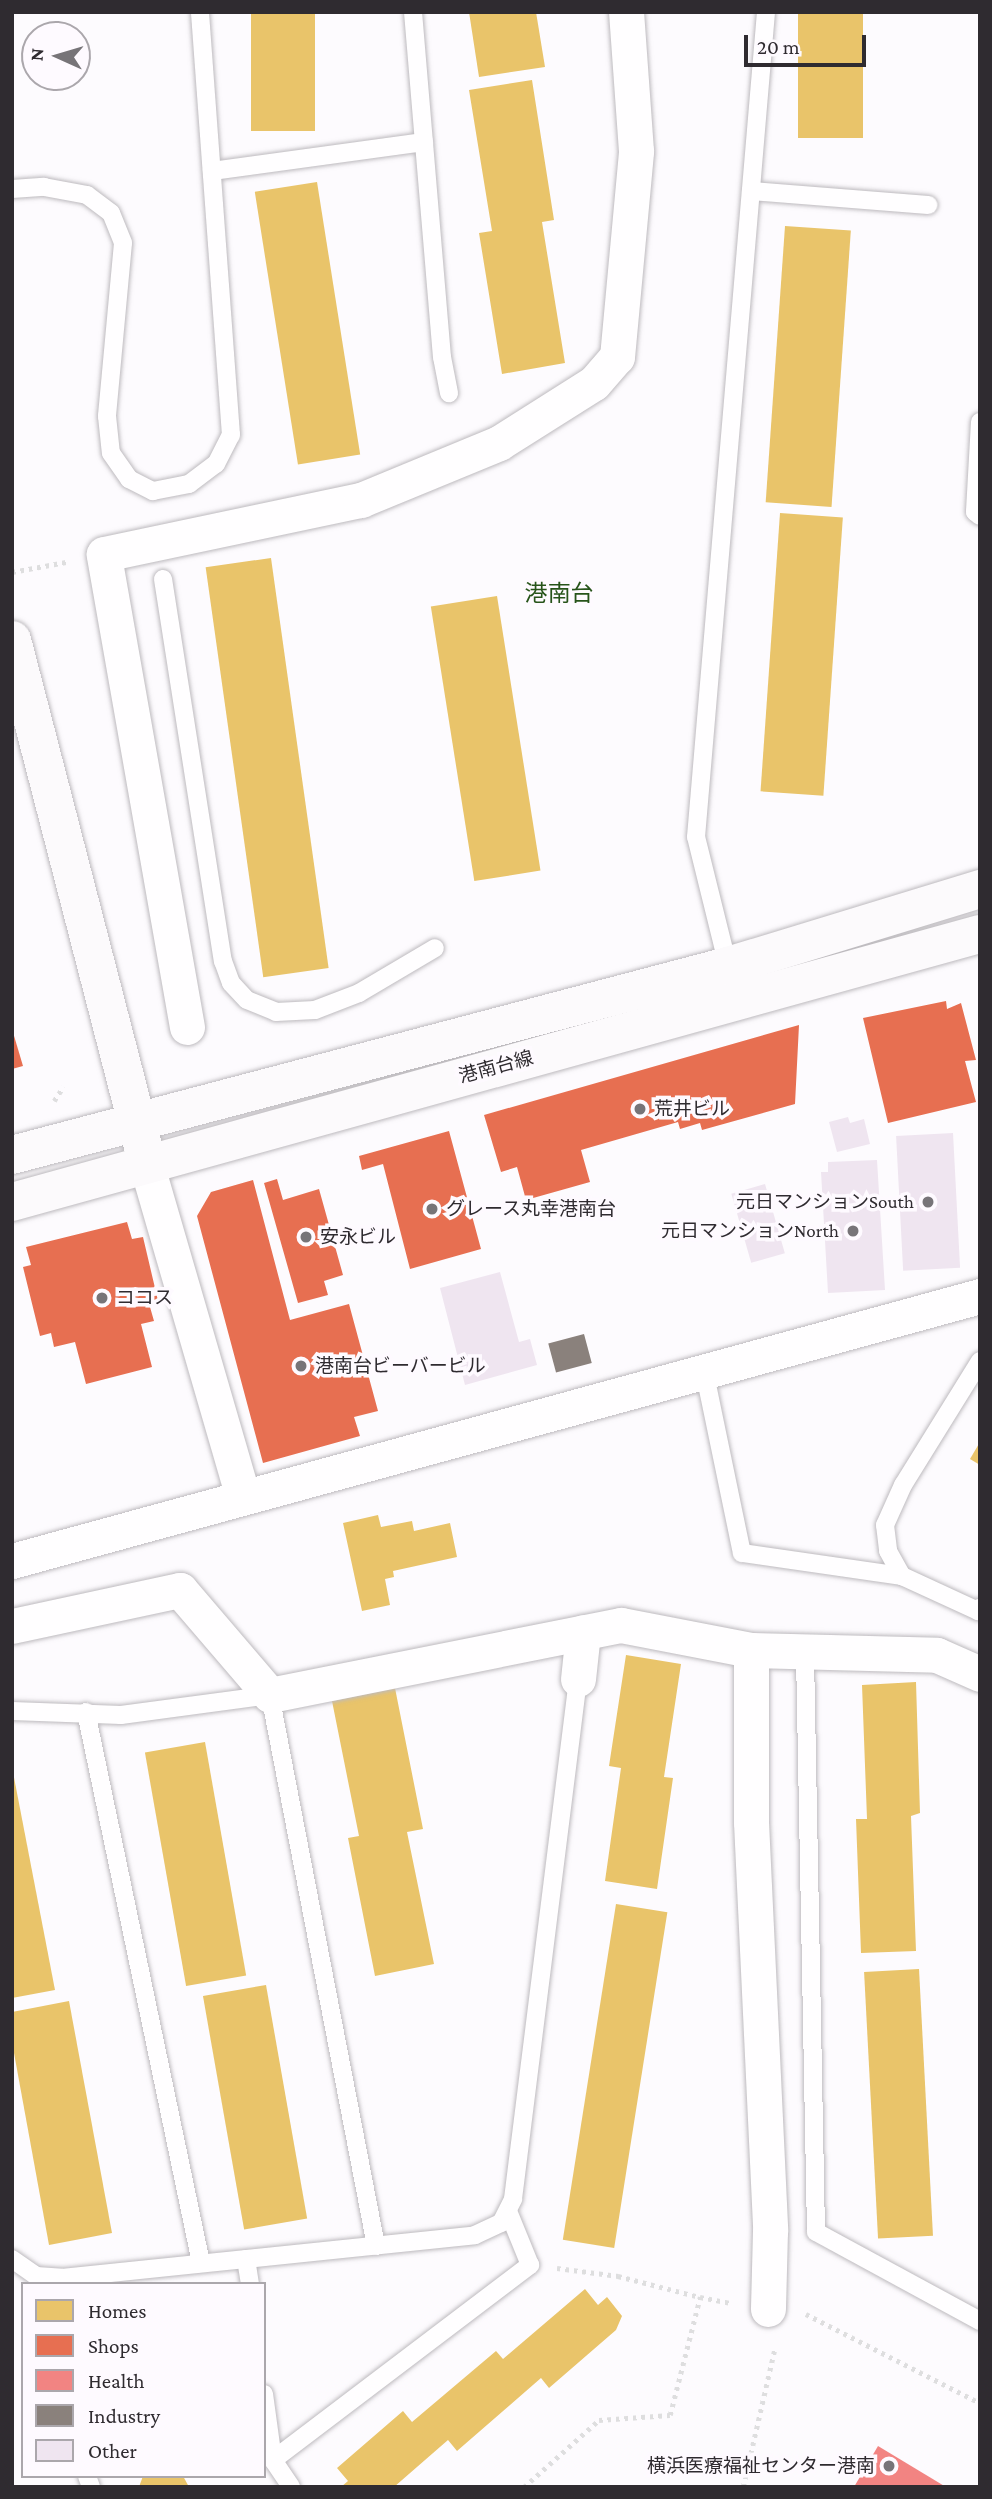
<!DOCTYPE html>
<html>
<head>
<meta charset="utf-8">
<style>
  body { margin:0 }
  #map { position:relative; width:992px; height:2499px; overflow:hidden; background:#fdfbfe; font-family:"Crimson Pro","Noto Sans JP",serif }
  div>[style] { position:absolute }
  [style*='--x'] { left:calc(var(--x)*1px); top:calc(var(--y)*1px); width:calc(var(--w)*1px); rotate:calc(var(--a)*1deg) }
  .homes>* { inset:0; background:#e9c46a; transform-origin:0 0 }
  .shops>* { inset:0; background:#e76f51 }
  .health>* { inset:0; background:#f28482 }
  .industry>* { inset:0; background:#8a817c; transform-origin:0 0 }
  .building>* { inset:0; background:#efe5f0; transform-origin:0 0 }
  .path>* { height:4.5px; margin-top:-2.25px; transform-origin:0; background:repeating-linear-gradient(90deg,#dededf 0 3.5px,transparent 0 8.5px) }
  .roads { filter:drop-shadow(0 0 2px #bdbabe) drop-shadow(0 0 2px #bdbabe) }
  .lane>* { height:18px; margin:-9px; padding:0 9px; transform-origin:9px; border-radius:9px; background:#fffeff }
  .street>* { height:35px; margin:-17.5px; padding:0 17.5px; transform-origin:17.5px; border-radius:17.5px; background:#fffeff }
  .secondary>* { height:38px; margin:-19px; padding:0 19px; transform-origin:19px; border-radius:19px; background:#fcfafc }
  .dots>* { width:19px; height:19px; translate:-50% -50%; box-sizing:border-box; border:4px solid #fefaff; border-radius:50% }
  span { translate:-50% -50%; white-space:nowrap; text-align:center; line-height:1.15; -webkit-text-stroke:7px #fefaff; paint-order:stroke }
  .street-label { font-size:19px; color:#2f2b30 }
  .poi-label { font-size:19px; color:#2f2b30 }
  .left { translate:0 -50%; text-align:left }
  .right { translate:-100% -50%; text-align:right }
  .quarter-label { font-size:23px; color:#27541a }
  .frame { position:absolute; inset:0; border:14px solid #2f2b30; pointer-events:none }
  .legend { position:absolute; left:21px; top:2282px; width:245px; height:196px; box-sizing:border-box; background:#fefaff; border:2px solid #aba7ac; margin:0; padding:9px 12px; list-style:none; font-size:21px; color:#2f2b30 }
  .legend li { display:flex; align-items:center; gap:14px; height:35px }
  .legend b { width:35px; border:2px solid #aba7ac }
  .north { position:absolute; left:21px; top:21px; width:70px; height:70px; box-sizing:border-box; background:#fefaff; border:2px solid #aba7ac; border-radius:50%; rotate:274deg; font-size:19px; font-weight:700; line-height:28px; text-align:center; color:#2f2b30 }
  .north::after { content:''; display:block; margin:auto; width:24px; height:32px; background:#777478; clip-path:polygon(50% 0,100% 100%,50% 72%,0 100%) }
  .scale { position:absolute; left:744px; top:35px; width:122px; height:32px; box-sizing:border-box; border:4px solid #2f2b30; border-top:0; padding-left:9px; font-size:21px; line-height:24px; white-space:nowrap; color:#2f2b30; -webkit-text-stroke:5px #fefaff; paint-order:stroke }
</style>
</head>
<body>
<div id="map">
  <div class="homes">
    <div style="left:251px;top:12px;width:64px;height:119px"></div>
    <div style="clip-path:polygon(469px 12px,536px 12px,545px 67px,479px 77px)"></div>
    <div style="left:798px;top:12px;width:65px;height:126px"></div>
    <div style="clip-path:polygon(532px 80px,554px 220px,542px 222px,565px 363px,502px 374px,479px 233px,492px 231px,469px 90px)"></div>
    <div style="left:317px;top:182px;width:276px;height:63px;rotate:81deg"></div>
    <div style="left:785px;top:226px;width:66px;height:277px;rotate:4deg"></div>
    <div style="left:780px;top:513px;width:63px;height:279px;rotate:4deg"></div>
    <div style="left:271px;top:558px;width:414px;height:66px;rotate:82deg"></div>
    <div style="left:497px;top:596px;width:278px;height:67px;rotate:81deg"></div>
    <div style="clip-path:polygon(980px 1442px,980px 1465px,970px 1459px)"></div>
    <div style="clip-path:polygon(378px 1515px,381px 1527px,412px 1521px,414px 1531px,450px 1523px,457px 1557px,393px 1571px,394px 1577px,385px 1579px,390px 1605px,362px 1611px,343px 1523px)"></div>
    <div style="clip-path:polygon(626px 1655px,681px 1664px,664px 1777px,673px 1778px,657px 1889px,605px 1881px,621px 1768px,609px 1766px)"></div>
    <div style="clip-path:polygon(916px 1682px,920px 1813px,911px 1816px,916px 1951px,861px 1953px,856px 1819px,867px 1819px,862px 1685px)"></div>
    <div style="clip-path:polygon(395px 1688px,423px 1829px,407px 1832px,434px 1964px,375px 1976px,348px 1838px,359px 1836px,332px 1701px)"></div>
    <div style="left:205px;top:1742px;width:237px;height:61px;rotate:80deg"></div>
    <div style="clip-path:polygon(12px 1767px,55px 1990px,12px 1998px)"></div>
    <div style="left:616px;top:1904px;width:52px;height:340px;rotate:9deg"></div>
    <div style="left:919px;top:1969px;width:267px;height:55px;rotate:87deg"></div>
    <div style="left:266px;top:1985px;width:237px;height:64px;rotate:80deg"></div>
    <div style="clip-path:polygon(69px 2001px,112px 2233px,49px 2245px,12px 2042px,12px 2012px)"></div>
    <div style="clip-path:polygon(585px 2289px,598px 2305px,607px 2297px,622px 2316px,616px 2330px,549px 2388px,541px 2378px,457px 2451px,448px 2440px,394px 2487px,341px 2487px,348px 2481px,337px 2468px,403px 2411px,412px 2422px,496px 2351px,503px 2359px)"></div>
    <div style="clip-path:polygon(143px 2476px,183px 2476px,189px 2487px,139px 2487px)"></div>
  </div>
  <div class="shops">
    <div style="clip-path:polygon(946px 1001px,947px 1009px,961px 1003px,976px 1060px,965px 1061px,976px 1102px,888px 1123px,863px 1018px)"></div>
    <div style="clip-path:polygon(799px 1025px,795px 1104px,702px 1130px,700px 1123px,680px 1129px,678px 1122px,581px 1150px,590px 1182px,526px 1200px,517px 1167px,501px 1172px,484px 1115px)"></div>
    <div style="clip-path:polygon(12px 1029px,23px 1066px,12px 1069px)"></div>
    <div style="clip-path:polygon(449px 1131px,481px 1249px,410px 1269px,383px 1164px,362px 1170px,359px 1156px)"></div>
    <div style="clip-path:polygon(277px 1179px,283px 1200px,319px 1189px,343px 1275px,324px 1281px,328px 1295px,298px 1303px,264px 1183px)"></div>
    <div style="clip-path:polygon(253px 1180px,290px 1320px,349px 1304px,378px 1411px,354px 1417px,360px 1436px,263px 1463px,197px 1216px,211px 1192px)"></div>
    <div style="clip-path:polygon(127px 1222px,132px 1239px,143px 1237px,159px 1305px,150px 1307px,154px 1321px,141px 1324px,152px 1367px,86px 1384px,75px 1342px,54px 1347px,51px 1333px,40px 1336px,23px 1267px,31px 1265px,26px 1247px)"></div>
  </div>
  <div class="health">
    <div style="clip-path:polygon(878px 2446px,946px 2487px,854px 2487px)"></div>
  </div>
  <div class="industry">
    <div style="left:584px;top:1334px;width:30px;height:37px;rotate:75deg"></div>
  </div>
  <div class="building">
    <div style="clip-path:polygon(848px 1117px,850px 1123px,864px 1119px,870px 1144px,837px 1152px,829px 1122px)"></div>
    <div style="left:953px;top:1133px;width:135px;height:57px;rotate:87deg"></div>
    <div style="clip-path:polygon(877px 1160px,885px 1290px,828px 1293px,821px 1172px,828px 1172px,828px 1162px)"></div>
    <div style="left:765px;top:1184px;width:72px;height:35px;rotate:74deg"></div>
    <div style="clip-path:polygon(500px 1272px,519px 1342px,530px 1339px,537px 1365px,465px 1385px,440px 1288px)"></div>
  </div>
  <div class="path">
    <div style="--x:12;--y:572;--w:55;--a:-10.5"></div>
    <div style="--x:54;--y:1101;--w:17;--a:-57"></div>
    <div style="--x:557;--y:2268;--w:62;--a:7.5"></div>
    <div style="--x:618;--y:2276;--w:85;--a:14.4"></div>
    <div style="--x:806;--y:2314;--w:195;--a:27.1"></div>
    <div style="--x:524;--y:2487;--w:101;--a:-41.8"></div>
    <div style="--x:599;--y:2420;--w:71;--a:-4"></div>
    <div style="--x:670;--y:2415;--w:122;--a:-75.7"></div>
    <div style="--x:700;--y:2297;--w:32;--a:11"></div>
    <div style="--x:743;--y:2487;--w:144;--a:-77.1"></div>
  </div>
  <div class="roads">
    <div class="lane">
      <div style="--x:413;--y:12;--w:346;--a:85.2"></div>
      <div style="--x:442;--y:357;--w:37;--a:79"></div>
      <div style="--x:212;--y:171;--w:214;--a:-7.8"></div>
      <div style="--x:12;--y:189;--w:32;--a:-4"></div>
      <div style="--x:44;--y:187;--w:44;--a:10.5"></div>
      <div style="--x:87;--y:195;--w:30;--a:37"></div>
      <div style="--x:111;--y:213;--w:32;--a:68"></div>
      <div style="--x:123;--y:243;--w:174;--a:95.3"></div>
      <div style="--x:107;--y:416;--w:37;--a:84"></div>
      <div style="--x:111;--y:453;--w:32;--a:55"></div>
      <div style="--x:129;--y:479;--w:27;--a:27"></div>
      <div style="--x:153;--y:491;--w:37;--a:-11"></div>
      <div style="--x:189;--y:484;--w:34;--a:-37"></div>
      <div style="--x:216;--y:464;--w:33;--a:-63"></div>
      <div style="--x:231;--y:435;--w:424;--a:-94.2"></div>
      <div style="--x:751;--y:191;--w:178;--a:4.5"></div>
      <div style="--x:980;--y:422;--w:90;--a:93.2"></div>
      <div style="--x:975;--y:512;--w:6;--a:39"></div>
      <div style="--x:163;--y:579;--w:387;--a:81.1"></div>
      <div style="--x:223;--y:961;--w:23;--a:70"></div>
      <div style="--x:231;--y:983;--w:23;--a:47"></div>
      <div style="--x:247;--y:1000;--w:31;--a:22"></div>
      <div style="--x:276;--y:1012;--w:39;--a:-3"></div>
      <div style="--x:315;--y:1010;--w:47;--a:-21.1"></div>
      <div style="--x:359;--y:993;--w:88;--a:-30.6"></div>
      <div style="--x:728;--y:966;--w:133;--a:-103.9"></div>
      <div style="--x:696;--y:837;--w:828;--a:-85.15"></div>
      <div style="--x:980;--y:1361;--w:146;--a:121.8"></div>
      <div style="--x:903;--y:1485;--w:44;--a:114.2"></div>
      <div style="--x:885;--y:1525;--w:26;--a:83"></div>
      <div style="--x:888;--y:1551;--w:29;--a:61"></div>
      <div style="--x:902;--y:1576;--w:84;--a:24.7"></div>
      <div style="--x:978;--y:1611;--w:4;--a:-56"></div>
      <div style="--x:704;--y:1370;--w:187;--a:78.3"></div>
      <div style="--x:742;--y:1553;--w:162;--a:8.2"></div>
      <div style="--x:805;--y:1654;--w:578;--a:88.91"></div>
      <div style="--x:816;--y:2232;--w:187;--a:28.5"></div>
      <div style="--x:12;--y:1711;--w:109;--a:2.1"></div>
      <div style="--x:121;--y:1715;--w:150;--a:-7.6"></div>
      <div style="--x:270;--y:1695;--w:561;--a:79.11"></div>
      <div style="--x:86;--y:1712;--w:563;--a:78.21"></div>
      <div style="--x:12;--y:2259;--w:29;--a:35"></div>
      <div style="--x:36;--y:2276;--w:26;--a:4"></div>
      <div style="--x:62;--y:2278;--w:415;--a:-5.9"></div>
      <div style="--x:475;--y:2235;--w:29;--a:-25"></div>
      <div style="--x:501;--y:2223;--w:27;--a:-63"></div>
      <div style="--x:513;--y:2199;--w:524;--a:-82.87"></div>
      <div style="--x:246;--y:2259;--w:25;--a:81"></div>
      <div style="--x:264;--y:2394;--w:67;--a:82.2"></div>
      <div style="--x:273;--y:2460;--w:32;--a:56"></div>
      <div style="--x:273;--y:2460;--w:323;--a:-37.2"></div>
      <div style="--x:530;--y:2265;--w:58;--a:-112.2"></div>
      <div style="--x:87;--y:2476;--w:12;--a:70"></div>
    </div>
    <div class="street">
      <div style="--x:187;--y:1027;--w:480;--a:-100"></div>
      <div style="--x:104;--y:554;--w:263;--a:-11.9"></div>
      <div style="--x:361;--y:500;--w:149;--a:-22.4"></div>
      <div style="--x:499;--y:443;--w:112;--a:-32.3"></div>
      <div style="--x:594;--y:383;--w:35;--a:-49"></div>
      <div style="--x:617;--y:357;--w:207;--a:-84.7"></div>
      <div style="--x:636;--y:151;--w:139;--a:-94.1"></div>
      <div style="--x:146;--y:1163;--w:347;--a:73.8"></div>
      <div style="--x:12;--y:1561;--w:1004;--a:-15.31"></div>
      <div style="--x:12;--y:1626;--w:172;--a:-12.1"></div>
      <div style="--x:180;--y:1590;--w:138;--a:49.4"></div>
      <div style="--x:270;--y:1695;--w:358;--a:-11.3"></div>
      <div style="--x:621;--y:1625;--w:132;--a:10.9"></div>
      <div style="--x:751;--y:1650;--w:186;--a:1.5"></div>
      <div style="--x:937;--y:1655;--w:47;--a:23.8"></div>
      <div style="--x:751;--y:1650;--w:172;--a:90"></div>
      <div style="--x:751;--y:1822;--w:409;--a:87.3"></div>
      <div style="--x:770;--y:2231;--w:78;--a:91.5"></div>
      <div style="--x:578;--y:1679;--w:47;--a:-83.9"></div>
    </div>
    <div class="secondary">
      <div style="--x:12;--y:640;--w:523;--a:75.49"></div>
      <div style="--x:12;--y:1155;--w:741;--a:-14.79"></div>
      <div style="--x:728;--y:966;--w:264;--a:-17"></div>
      <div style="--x:12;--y:1202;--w:1004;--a:-15.48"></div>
    </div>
  </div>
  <div class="dots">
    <div style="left:640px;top:1109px;background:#777478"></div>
    <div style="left:928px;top:1202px;background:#777478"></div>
    <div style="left:432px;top:1209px;background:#777478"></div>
    <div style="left:853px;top:1231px;background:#777478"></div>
    <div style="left:306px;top:1237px;background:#777478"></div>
    <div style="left:102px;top:1298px;background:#777478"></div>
    <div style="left:301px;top:1366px;background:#777478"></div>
    <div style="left:889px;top:2466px;background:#777478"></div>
  </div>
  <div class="street-label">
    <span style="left:496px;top:1067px;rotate:-15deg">港南台線</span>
  </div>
  <div class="poi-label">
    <span class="left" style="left:654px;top:1109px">荒井ビル</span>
    <span class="right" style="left:914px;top:1202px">元日マンションSouth</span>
    <span class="left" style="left:446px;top:1209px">グレース丸幸港南台</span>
    <span class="right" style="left:839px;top:1231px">元日マンションNorth</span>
    <span class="left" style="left:320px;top:1237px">安永ビル</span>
    <span class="left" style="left:116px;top:1298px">ココス</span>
    <span class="left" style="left:315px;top:1366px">港南台ビーバービル</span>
    <span class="right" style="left:875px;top:2466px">横浜医療福祉センター港南</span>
  </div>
  <div class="quarter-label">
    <span style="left:559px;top:593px">港南台</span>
  </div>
  <div class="frame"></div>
  <ul class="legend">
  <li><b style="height:19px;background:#e9c46a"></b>Homes</li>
  <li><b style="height:19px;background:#e76f51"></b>Shops</li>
  <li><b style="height:19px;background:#f28482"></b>Health</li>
  <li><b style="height:19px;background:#8a817c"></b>Industry</li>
  <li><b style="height:19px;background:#efe5f0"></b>Other</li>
  </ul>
  <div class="north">N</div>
  <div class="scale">20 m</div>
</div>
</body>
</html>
